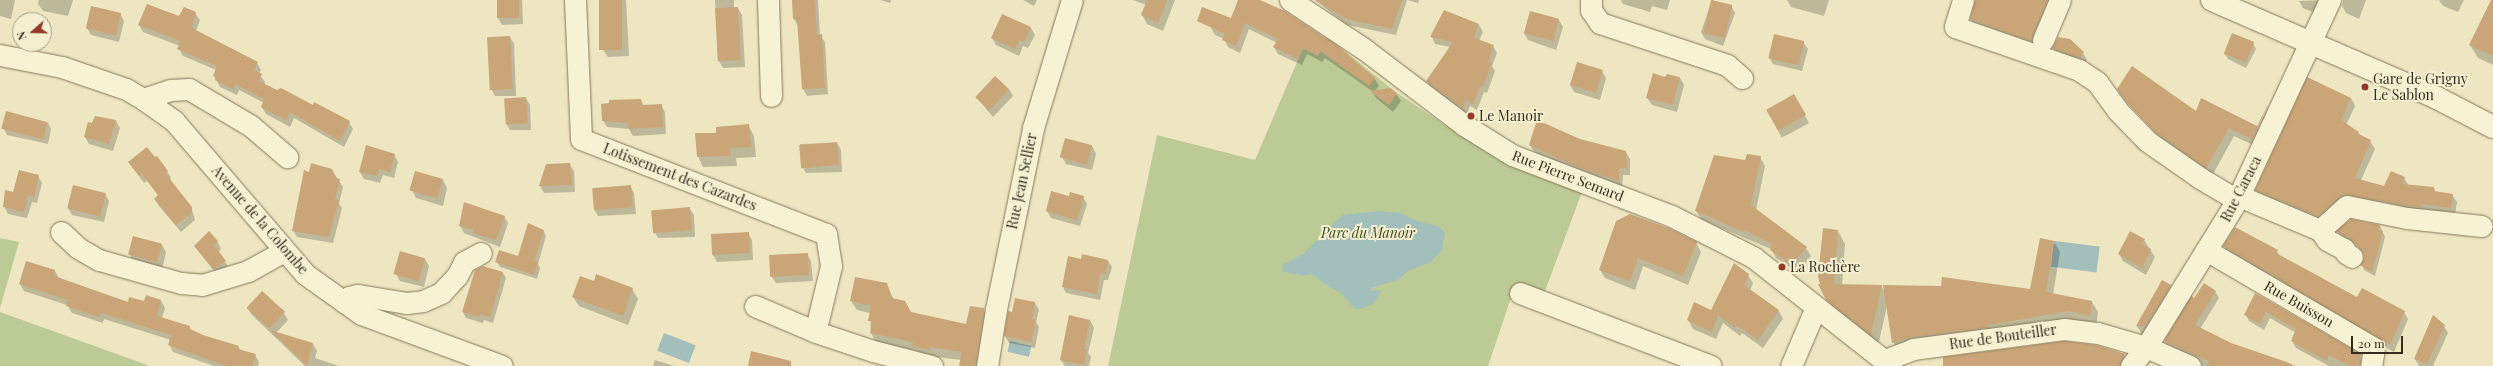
<!DOCTYPE html>
<html>
<head>
<meta charset="utf-8">
<style>
  body { margin:0 }
  #map { position:relative; width:2493px; height:366px; overflow:hidden; background:#ede6c1; font-family:"Playfair Display",serif }
  div>[style] { position:absolute }
  [style*='--x'] { left:calc(var(--x)*1px); top:calc(var(--y)*1px); width:calc(var(--w)*1px); rotate:calc(var(--a)*1deg) }
  .green>* { inset:0; background:#bcca95 }
  .water>* { inset:0; background:#a3bfbb; transform-origin:0 0 }
  .shadow>* { inset:0; background:#0003; transform-origin:0 0 }
  .building>* { inset:0; background:#caa577; transform-origin:0 0 }
  .roads { filter:drop-shadow(0 0 1px #857759) drop-shadow(0 0 1px #857759) }
  .street>* { height:21px; margin:-10.5px; padding:0 10.5px; transform-origin:10.5px; border-radius:10.5px; background:#f8f2d4 }
  .secondary>* { height:22px; margin:-11px; padding:0 11px; transform-origin:11px; border-radius:11px; background:#f8f2d4 }
  .dots>* { width:11px; height:11px; translate:-50% -50%; box-sizing:border-box; border:2px solid #f4efd0; border-radius:50% }
  span { translate:-50% -50%; white-space:nowrap; text-align:center; line-height:1.15; -webkit-text-stroke:4px #f4efd0; paint-order:stroke }
  .poi-label { font-size:14px; color:#352c1d }
  .left { translate:0 -50%; text-align:left }
  .street-label { font-size:14px; color:#352c1d }
  .park-label { font-size:14px; color:#3f5124; font-style:italic }
  .north { position:absolute; left:12px; top:12px; width:40px; height:40px; box-sizing:border-box; background:#f4efd0; border:1px solid #a8a188; border-radius:50%; rotate:250deg; font-size:11px; font-weight:700; line-height:16px; text-align:center; color:#352c1d }
  .north::after { content:''; display:block; margin:auto; width:14px; height:18px; background:#93392a; clip-path:polygon(50% 0,100% 100%,50% 72%,0 100%) }
  .scale { position:absolute; left:2351px; top:336px; width:52px; height:18px; box-sizing:border-box; border:2px solid #352c1d; border-top:0; padding-left:5px; font-size:12px; line-height:14px; white-space:nowrap; color:#352c1d; -webkit-text-stroke:3px #f4efd0; paint-order:stroke }
</style>
</head>
<body>
<div id="map">
  <div class="green">
    <div style="clip-path:polygon(1327px 37px,1397px 93px,1487px 153px,1582px 192px,1545px 291px,1516px 283px,1488px 366px,1108px 366px,1157px 135px,1255px 160px,1303px 48px,1318px 55px)"></div>
    <div style="clip-path:polygon(0 238px,19px 242px,0 308px)"></div>
    <div style="clip-path:polygon(0 312px,150px 366px,0 366px)"></div>
  </div>
  <div class="water">
    <div style="clip-path:polygon(1379px 211px,1401px 213px,1412px 219px,1440px 227px,1445px 233px,1442px 250px,1431px 262px,1408px 271px,1398px 280px,1371px 288px,1372px 291px,1382px 290px,1374px 303px,1361px 309px,1355px 309px,1340px 292px,1329px 287px,1312px 274px,1303px 276px,1282px 271px,1283px 265px,1303px 254px,1343px 215px)"></div>
    <div style="left:2054px;top:241px;width:46px;height:26px;rotate:7deg"></div>
    <div style="left:664px;top:333px;width:34px;height:19px;rotate:21deg"></div>
    <div style="left:1010px;top:341px;width:22px;height:11px;rotate:13deg"></div>
  </div>
  <div class="shadow">
    <div style="clip-path:polygon(0 0,15px 0,11px 19px,0 16px)"></div>
    <div style="clip-path:polygon(39px 0,73px 0,68px 16px,43px 11px,38px 4px)"></div>
    <div style="clip-path:polygon(498px 0,522px 0,523px 24px,502px 25px,498px 18px)"></div>
    <div style="clip-path:polygon(600px 0,626px 0,629px 56px,608px 57px,603px 50px)"></div>
    <div style="clip-path:polygon(715px 0,734px 0,734px 8px,738px 8px,742px 15px,745px 67px,723px 68px,719px 61px)"></div>
    <div style="clip-path:polygon(793px 0,818px 0,820px 36px,825px 42px,828px 94px,807px 96px,803px 89px,798px 26px,794px 19px)"></div>
    <div style="clip-path:polygon(880px 0,891px 0,890px 3px)"></div>
    <div style="clip-path:polygon(1023px 0,1037px 0,1034px 6px)"></div>
    <div style="clip-path:polygon(1133px 0,1175px 0,1163px 31px,1147px 24px,1142px 15px,1146px 5px)"></div>
    <div style="clip-path:polygon(1239px 0,1258px 0,1339px 48px,1375px 79px,1379px 86px,1375px 91px,1389px 89px,1396px 94px,1401px 101px,1393px 112px,1376px 98px,1372px 91px,1325px 58px,1322px 62px,1307px 54px,1302px 65px,1278px 54px,1274px 47px,1277px 43px,1249px 29px,1240px 53px,1228px 47px,1224px 39px,1215px 35px,1211px 28px,1232px 20px)"></div>
    <div style="clip-path:polygon(1315px 0,1419px 0,1418px 3px,1407px 0,1396px 35px,1347px 25px)"></div>
    <div style="clip-path:polygon(1621px 0,1670px 0,1667px 10px,1652px 6px,1650px 12px,1623px 4px)"></div>
    <div style="clip-path:polygon(1712px 0,1731px 6px,1735px 13px,1723px 46px,1705px 39px,1701px 32px)"></div>
    <div style="clip-path:polygon(1787px 0,1829px 0,1824px 16px,1791px 7px)"></div>
    <div style="clip-path:polygon(1976px 0,2053px 0,2034px 46px,1974px 25px,1971px 19px)"></div>
    <div style="clip-path:polygon(2325px 0,2315px 13px,2303px 8px,2299px 1px)"></div>
    <div style="clip-path:polygon(2343px 0,2366px 0,2359px 19px,2346px 13px,2342px 6px)"></div>
    <div style="clip-path:polygon(2439px 0,2464px 0,2458px 12px,2443px 6px)"></div>
    <div style="clip-path:polygon(2492px 0,2493px 0,2493px 65px,2478px 58px,2470px 45px)"></div>
    <div style="clip-path:polygon(1445px 12px,1479px 25px,1483px 32px,1479px 41px,1493px 46px,1497px 53px,1492px 66px,1495px 71px,1487px 93px,1484px 92px,1477px 110px,1470px 106px,1467px 114px,1431px 88px,1427px 81px,1450px 47px,1435px 44px,1432px 37px)"></div>
    <div style="clip-path:polygon(1530px 12px,1559px 20px,1563px 27px,1556px 50px,1528px 40px,1524px 33px)"></div>
    <div style="clip-path:polygon(195px 13px,200px 20px,196px 31px,257px 63px,261px 70px,259px 74px,265px 82px,264px 85px,314px 106px,315px 104px,349px 122px,353px 129px,344px 147px,294px 118px,290px 127px,266px 114px,262px 107px,264px 103px,239px 90px,237px 95px,220px 87px,214px 76px,216px 70px,183px 56px,179px 49px,180px 46px,143px 32px,139px 25px)"></div>
    <div style="clip-path:polygon(120px 14px,124px 21px,119px 42px,91px 35px,87px 28px)"></div>
    <div style="clip-path:polygon(1031px 28px,1035px 35px,1028px 48px,1023px 46px,1019px 56px,996px 45px,992px 38px)"></div>
    <div style="clip-path:polygon(510px 37px,514px 44px,516px 96px,495px 96px,491px 89px,488px 38px)"></div>
    <div style="clip-path:polygon(2070px 40px,2083px 53px,2087px 60px,2084px 64px,2057px 54px,2053px 48px)"></div>
    <div style="clip-path:polygon(1803px 42px,1808px 49px,1802px 71px,1773px 64px,1769px 57px)"></div>
    <div style="clip-path:polygon(2253px 43px,2256px 49px,2246px 68px,2228px 59px,2224px 53px)"></div>
    <div style="clip-path:polygon(1602px 71px,1606px 78px,1600px 100px,1574px 92px,1570px 85px)"></div>
    <div style="clip-path:polygon(1667px 75px,1680px 78px,1684px 85px,1677px 112px,1652px 105px,1647px 98px)"></div>
    <div style="clip-path:polygon(1009px 89px,1013px 96px,993px 117px,976px 97px)"></div>
    <div style="clip-path:polygon(2118px 89px,2196px 112px,2202px 100px,2258px 128px,2268px 107px,2272px 114px,2257px 147px,2234px 136px,2212px 176px,2161px 140px)"></div>
    <div style="left:1794px;top:95px;width:32px;height:31px;rotate:62deg"></div>
    <div style="clip-path:polygon(526px 98px,530px 105px,531px 130px,510px 130px,506px 123px,505px 99px)"></div>
    <div style="clip-path:polygon(2351px 98px,2355px 106px,2346px 125px,2370px 141px,2375px 149px,2361px 180px,2384px 188px,2404px 178px,2409px 186px,2434px 188px,2436px 192px,2452px 195px,2457px 202px,2455px 215px,2349px 202px,2322px 223px,2261px 197px,2256px 190px)"></div>
    <div style="clip-path:polygon(641px 100px,644px 106px,661px 105px,665px 112px,666px 134px,633px 136px,629px 129px,607px 127px,603px 120px)"></div>
    <div style="clip-path:polygon(95px 117px,116px 121px,120px 128px,113px 151px,89px 144px,85px 137px)"></div>
    <div style="clip-path:polygon(48px 123px,51px 129px,48px 144px,7px 135px,4px 129px)"></div>
    <div style="clip-path:polygon(748px 125px,754px 136px,756px 157px,736px 158px,737px 166px,703px 167px,698px 156px,717px 134px)"></div>
    <div style="clip-path:polygon(1066px 139px,1092px 146px,1096px 154px,1092px 170px,1066px 164px,1062px 157px)"></div>
    <div style="clip-path:polygon(1580px 140px,1626px 152px,1630px 159px,1630px 175px,1623px 175px,1622px 188px,1583px 174px,1534px 152px,1530px 145px)"></div>
    <div style="clip-path:polygon(837px 143px,841px 150px,842px 172px,806px 173px,802px 166px,800px 144px)"></div>
    <div style="clip-path:polygon(394px 155px,398px 162px,394px 178px,383px 175px,380px 183px,364px 179px,360px 172px)"></div>
    <div style="clip-path:polygon(1760px 157px,1765px 166px,1756px 210px,1806px 248px,1811px 256px,1798px 273px,1776px 258px,1771px 249px,1702px 220px,1696px 211px,1746px 161px)"></div>
    <div style="clip-path:polygon(569px 164px,574px 171px,575px 192px,544px 193px,540px 186px,547px 165px)"></div>
    <div style="clip-path:polygon(134px 169px,167px 171px,171px 178px,170px 180px,191px 207px,195px 220px,181px 232px,159px 206px,155px 199px,159px 196px,147px 181px,144px 183px)"></div>
    <div style="clip-path:polygon(332px 170px,343px 187px,339px 203px,342px 208px,333px 243px,297px 237px,293px 230px,309px 173px)"></div>
    <div style="clip-path:polygon(38px 176px,42px 183px,37px 203px,32px 202px,27px 218px,8px 214px,4px 206px,14px 193px)"></div>
    <div style="clip-path:polygon(443px 180px,447px 188px,443px 206px,416px 198px,412px 190px)"></div>
    <div style="clip-path:polygon(630px 186px,634px 193px,636px 214px,598px 216px,594px 209px,593px 188px)"></div>
    <div style="clip-path:polygon(105px 194px,109px 201px,104px 222px,72px 215px,68px 208px)"></div>
    <div style="clip-path:polygon(1070px 197px,1083px 197px,1087px 204px,1080px 226px,1051px 218px,1047px 211px)"></div>
    <div style="clip-path:polygon(689px 208px,694px 215px,695px 237px,658px 238px,654px 231px)"></div>
    <div style="clip-path:polygon(504px 216px,508px 223px,500px 247px,464px 233px,460px 225px)"></div>
    <div style="clip-path:polygon(2351px 220px,2380px 226px,2385px 237px,2375px 276px,2364px 270px,2362px 265px,2365px 258px,2364px 254px,2354px 243px,2340px 236px,2338px 232px)"></div>
    <div style="clip-path:polygon(1617px 222px,1696px 243px,1701px 252px,1688px 285px,1643px 266px,1635px 290px,1605px 278px,1600px 270px)"></div>
    <div style="clip-path:polygon(543px 230px,546px 236px,538px 264px,540px 268px,537px 279px,500px 267px,497px 262px,519px 258px)"></div>
    <div style="clip-path:polygon(1838px 231px,1845px 244px,1842px 285px,1881px 286px,1885px 292px,2031px 291px,2054px 242px,2060px 252px,2053px 295px,2092px 302px,2098px 312px,2096px 327px,1899px 353px,1893px 342px,1887px 306px,1878px 346px,1835px 312px,1819px 285px,1822px 285px)"></div>
    <div style="clip-path:polygon(748px 233px,752px 240px,753px 260px,717px 262px,713px 255px)"></div>
    <div style="clip-path:polygon(2130px 233px,2144px 240px,2155px 257px,2146px 275px,2123px 261px,2119px 254px)"></div>
    <div style="clip-path:polygon(133px 238px,162px 245px,166px 252px,162px 270px,134px 262px,130px 255px)"></div>
    <div style="clip-path:polygon(217px 241px,221px 249px,218px 252px,229px 268px,218px 276px,195px 246px)"></div>
    <div style="clip-path:polygon(2224px 246px,2277px 251px,2280px 256px,2358px 298px,2404px 312px,2408px 319px,2394px 352px,2228px 253px)"></div>
    <div style="clip-path:polygon(807px 254px,811px 261px,813px 281px,776px 283px,771px 276px)"></div>
    <div style="clip-path:polygon(425px 259px,429px 266px,424px 287px,400px 281px,396px 274px)"></div>
    <div style="clip-path:polygon(1081px 260px,1108px 261px,1112px 267px,1108px 280px,1104px 280px,1100px 300px,1066px 293px,1063px 287px)"></div>
    <div style="clip-path:polygon(55px 271px,59px 278px,128px 303px,161px 301px,165px 308px,162px 318px,189px 327px,192px 331px,202px 336px,238px 346px,241px 351px,255px 355px,259px 362px,258px 366px,214px 366px,173px 352px,169px 344px,171px 340px,104px 319px,103px 323px,72px 313px,67px 305px,24px 291px,20px 284px)"></div>
    <div style="clip-path:polygon(503px 273px,506px 278px,493px 323px,484px 320px,483px 323px,466px 318px,463px 312px)"></div>
    <div style="clip-path:polygon(1748px 275px,1753px 283px,1750px 291px,1778px 310px,1783px 319px,1763px 348px,1742px 333px,1740px 336px,1723px 323px,1716px 339px,1693px 329px,1688px 320px,1694px 304px,1711px 311px)"></div>
    <div style="clip-path:polygon(2163px 281px,2170px 285px,2174px 292px,2149px 333px,2141px 333px,2137px 326px)"></div>
    <div style="clip-path:polygon(595px 282px,632px 289px,638px 299px,628px 325px,579px 306px,573px 297px)"></div>
    <div style="clip-path:polygon(886px 284px,894px 300px,911px 314px,967px 325px,983px 309px,989px 318px,982px 366px,960px 366px,961px 360px,919px 355px,916px 351px,876px 342px,871px 333px,870px 313px,857px 310px,851px 301px)"></div>
    <div style="clip-path:polygon(2215px 291px,2219px 298px,2200px 329px,2231px 344px,2296px 366px,2202px 366px,2200px 361px,2168px 348px,2165px 342px,2192px 298px,2194px 299px)"></div>
    <div style="clip-path:polygon(262px 292px,284px 313px,288px 320px,276px 333px,313px 344px,317px 351px,315px 358px,339px 366px,305px 366px,251px 314px,247px 307px)"></div>
    <div style="clip-path:polygon(2256px 294px,2360px 355px,2364px 366px,2329px 366px,2296px 348px,2292px 341px,2296px 333px,2270px 318px,2264px 330px,2249px 321px,2246px 315px)"></div>
    <div style="clip-path:polygon(1035px 303px,1039px 310px,1036px 322px,1039px 327px,1035px 348px,1009px 343px,1005px 336px,1013px 313px)"></div>
    <div style="clip-path:polygon(1090px 320px,1094px 328px,1088px 353px,1091px 357px,1089px 366px,1065px 366px,1061px 360px)"></div>
    <div style="clip-path:polygon(2444px 326px,2448px 333px,2433px 366px,2419px 366px,2415px 359px)"></div>
    <div style="clip-path:polygon(2124px 355px,2128px 362px,2126px 366px,1944px 366px)"></div>
    <div style="clip-path:polygon(655px 360px,674px 366px,653px 366px)"></div>
  </div>
  <div class="building">
    <div style="left:497px;top:0;width:22px;height:18px"></div>
    <div style="left:599px;top:0;width:23px;height:50px"></div>
    <div style="clip-path:polygon(792px 0,815px 0,817px 35px,822px 34px,825px 88px,802px 89px,797px 19px,793px 19px)"></div>
    <div style="clip-path:polygon(1147px 0,1167px 0,1158px 23px,1141px 15px)"></div>
    <div style="clip-path:polygon(1238px 0,1260px 0,1285px 11px,1339px 47px,1375px 78px,1369px 86px,1320px 51px,1318px 56px,1302px 48px,1298px 59px,1273px 47px,1278px 39px,1245px 23px,1236px 46px,1222px 40px,1225px 34px,1197px 21px,1202px 7px,1231px 18px)"></div>
    <div style="clip-path:polygon(1315px 0,1402px 0,1392px 29px,1347px 19px)"></div>
    <div style="left:1711px;top:0;width:22px;height:34px;rotate:13deg"></div>
    <div style="clip-path:polygon(1975px 0,2047px 0,2031px 41px,1970px 19px)"></div>
    <div style="clip-path:polygon(2491px 0,2493px 0,2493px 56px,2469px 45px)"></div>
    <div style="clip-path:polygon(147px 4px,179px 16px,184px 7px,196px 12px,192px 28px,258px 62px,254px 70px,262px 74px,259px 81px,277px 90px,281px 88px,313px 105px,314px 102px,350px 121px,340px 141px,290px 112px,286px 120px,261px 107px,264px 99px,235px 84px,233px 89px,215px 80px,216px 77px,213px 76px,217px 66px,177px 49px,181px 41px,138px 25px)"></div>
    <div style="left:91px;top:6px;width:31px;height:23px;rotate:13deg"></div>
    <div style="left:738px;top:7px;width:53px;height:23px;rotate:87deg"></div>
    <div style="clip-path:polygon(1444px 10px,1479px 24px,1474px 38px,1494px 45px,1488px 62px,1492px 63px,1483px 86px,1480px 86px,1473px 104px,1466px 100px,1463px 108px,1426px 81px,1453px 42px,1430px 37px)"></div>
    <div style="left:1530px;top:11px;width:30px;height:23px;rotate:15deg"></div>
    <div style="clip-path:polygon(1002px 14px,1031px 27px,1024px 42px,1019px 40px,1015px 49px,991px 38px)"></div>
    <div style="left:2232px;top:33px;width:24px;height:22px;rotate:22deg"></div>
    <div style="left:1774px;top:34px;width:31px;height:25px;rotate:13deg"></div>
    <div style="left:510px;top:36px;width:53px;height:23px;rotate:87deg"></div>
    <div style="clip-path:polygon(2058px 37px,2070px 39px,2084px 52px,2080px 58px,2052px 48px)"></div>
    <div style="left:1577px;top:62px;width:27px;height:24px;rotate:17deg"></div>
    <div style="clip-path:polygon(2132px 66px,2196px 111px,2201px 98px,2257px 126px,2268px 105px,2252px 139px,2229px 128px,2206px 168px,2155px 132px,2126px 102px,2117px 89px)"></div>
    <div style="clip-path:polygon(1653px 73px,1665px 77px,1667px 74px,1680px 77px,1673px 105px,1646px 98px)"></div>
    <div style="left:995px;top:76px;width:19px;height:29px;rotate:43deg"></div>
    <div style="clip-path:polygon(2307px 77px,2351px 98px,2341px 120px,2359px 132px,2358px 134px,2371px 140px,2355px 178px,2384px 186px,2391px 171px,2405px 177px,2402px 184px,2434px 187px,2434px 191px,2453px 194px,2451px 208px,2421px 204px,2421px 207px,2409px 206px,2344px 194px,2318px 216px,2255px 190px)"></div>
    <div style="clip-path:polygon(1390px 88px,1397px 93px,1389px 105px,1370px 91px)"></div>
    <div style="left:1794px;top:94px;width:24px;height:32px;rotate:60deg"></div>
    <div style="left:526px;top:97px;width:26px;height:22px;rotate:86deg"></div>
    <div style="clip-path:polygon(641px 99px,642px 105px,662px 104px,663px 127px,629px 129px,628px 123px,602px 121px,601px 104px,609px 103px,609px 100px)"></div>
    <div style="left:6px;top:111px;width:43px;height:18px;rotate:15deg"></div>
    <div style="clip-path:polygon(95px 116px,116px 120px,109px 144px,84px 137px,88px 122px,92px 123px)"></div>
    <div style="clip-path:polygon(1537px 120px,1580px 139px,1626px 151px,1627px 168px,1619px 168px,1619px 181px,1578px 167px,1529px 145px)"></div>
    <div style="clip-path:polygon(749px 124px,751px 147px,730px 148px,731px 156px,697px 157px,695px 133px,716px 133px,716px 127px)"></div>
    <div style="left:1065px;top:138px;width:28px;height:20px;rotate:15deg"></div>
    <div style="left:837px;top:142px;width:23px;height:38px;rotate:85deg"></div>
    <div style="clip-path:polygon(366px 145px,395px 154px,390px 172px,379px 169px,377px 176px,359px 172px)"></div>
    <div style="clip-path:polygon(147px 147px,155px 157px,157px 156px,168px 171px,165px 173px,192px 207px,192px 212px,176px 225px,154px 199px,158px 195px,142px 174px,139px 176px,128px 162px)"></div>
    <div style="clip-path:polygon(1747px 154px,1761px 156px,1751px 205px,1807px 247px,1792px 265px,1770px 250px,1772px 244px,1745px 230px,1744px 232px,1695px 211px,1714px 155px,1745px 160px)"></div>
    <div style="clip-path:polygon(311px 163px,332px 169px,336px 178px,340px 179px,335px 199px,339px 200px,329px 237px,292px 231px,304px 170px,309px 172px)"></div>
    <div style="clip-path:polygon(570px 163px,572px 185px,539px 186px,546px 164px)"></div>
    <div style="clip-path:polygon(19px 170px,39px 175px,34px 197px,28px 195px,24px 212px,3px 207px,5px 190px,13px 192px)"></div>
    <div style="left:415px;top:171px;width:29px;height:20px;rotate:16deg"></div>
    <div style="left:73px;top:185px;width:34px;height:24px;rotate:14deg"></div>
    <div style="left:631px;top:185px;width:22px;height:39px;rotate:85deg"></div>
    <div style="clip-path:polygon(1051px 191px,1069px 196px,1070px 192px,1084px 196px,1077px 220px,1046px 211px)"></div>
    <div style="clip-path:polygon(464px 202px,505px 216px,496px 240px,473px 233px,474px 230px,459px 226px)"></div>
    <div style="left:690px;top:207px;width:23px;height:39px;rotate:85deg"></div>
    <div style="clip-path:polygon(1630px 214px,1671px 229px,1697px 242px,1683px 276px,1638px 258px,1630px 281px,1599px 270px,1616px 221px)"></div>
    <div style="clip-path:polygon(2351px 219px,2380px 225px,2378px 230px,2383px 231px,2372px 272px,2360px 265px,2364px 258px,2363px 251px,2350px 239px,2336px 231px)"></div>
    <div style="clip-path:polygon(528px 223px,544px 230px,534px 261px,538px 262px,534px 275px,495px 262px,499px 250px,518px 256px)"></div>
    <div style="clip-path:polygon(2235px 227px,2278px 250px,2276px 253px,2357px 297px,2362px 288px,2405px 311px,2390px 345px,2223px 246px)"></div>
    <div style="clip-path:polygon(1823px 228px,1838px 230px,1834px 284px,1882px 285px,1871px 335px,1826px 300px,1818px 284px,1820px 284px,1818px 277px)"></div>
    <div style="clip-path:polygon(209px 231px,218px 241px,214px 245px,226px 261px,213px 269px,194px 246px)"></div>
    <div style="clip-path:polygon(2130px 231px,2145px 239px,2142px 244px,2151px 249px,2142px 268px,2118px 254px)"></div>
    <div style="left:749px;top:232px;width:21px;height:38px;rotate:87deg"></div>
    <div style="left:133px;top:236px;width:30px;height:19px;rotate:15deg"></div>
    <div style="clip-path:polygon(2040px 238px,2054px 241px,2046px 292px,2092px 301px,2090px 316px,2068px 311px,1985px 326px,1991px 327px,1911px 337px,1892px 343px,1883px 285px,1941px 286px,1942px 277px,2030px 289px)"></div>
    <div style="left:400px;top:251px;width:26px;height:24px;rotate:16deg"></div>
    <div style="left:808px;top:253px;width:22px;height:39px;rotate:87deg"></div>
    <div style="clip-path:polygon(1082px 254px,1108px 260px,1105px 274px,1100px 274px,1097px 294px,1062px 287px,1068px 256px,1081px 259px)"></div>
    <div style="clip-path:polygon(26px 261px,55px 270px,54px 276px,128px 302px,129px 297px,144px 301px,146px 295px,161px 300px,157px 316px,190px 326px,190px 329px,203px 335px,239px 346px,238px 349px,256px 354px,252px 366px,226px 366px,168px 345px,171px 335px,101px 313px,99px 317px,66px 306px,68px 300px,19px 284px)"></div>
    <div style="clip-path:polygon(1734px 263px,1749px 274px,1744px 285px,1779px 310px,1758px 340px,1736px 325px,1735px 328px,1718px 315px,1712px 332px,1687px 320px,1694px 302px,1711px 310px)"></div>
    <div style="clip-path:polygon(483px 266px,503px 272px,490px 317px,480px 314px,479px 317px,462px 312px,475px 270px)"></div>
    <div style="clip-path:polygon(596px 274px,633px 288px,623px 316px,572px 297px,580px 276px,594px 281px)"></div>
    <div style="clip-path:polygon(855px 277px,887px 283px,892px 298px,905px 301px,911px 312px,966px 324px,970px 306px,984px 308px,975px 366px,959px 366px,962px 352px,930px 347px,930px 350px,918px 347px,912px 346px,913px 342px,870px 333px,872px 321px,868px 321px,871px 306px,850px 301px)"></div>
    <div style="clip-path:polygon(2162px 280px,2171px 285px,2145px 326px,2136px 326px)"></div>
    <div style="clip-path:polygon(2204px 283px,2216px 291px,2195px 325px,2231px 343px,2292px 364px,2292px 366px,2207px 366px,2209px 361px,2164px 341px,2191px 296px,2194px 298px)"></div>
    <div style="left:262px;top:291px;width:31px;height:23px;rotate:42deg"></div>
    <div style="clip-path:polygon(2255px 293px,2361px 354px,2359px 366px,2350px 366px,2329px 355px,2327px 361px,2291px 341px,2296px 329px,2266px 312px,2260px 324px,2244px 315px)"></div>
    <div style="clip-path:polygon(1015px 298px,1035px 302px,1032px 319px,1036px 319px,1031px 342px,1004px 336px,1008px 311px,1012px 312px)"></div>
    <div style="clip-path:polygon(1069px 315px,1090px 320px,1084px 349px,1087px 349px,1084px 365px,1060px 360px)"></div>
    <div style="clip-path:polygon(2433px 315px,2445px 325px,2427px 364px,2414px 359px)"></div>
    <div style="clip-path:polygon(270px 330px,313px 343px,307px 366px)"></div>
    <div style="clip-path:polygon(2064px 341px,2096px 345px,2125px 354px,2119px 366px,1943px 366px,1943px 357px)"></div>
    <div style="clip-path:polygon(751px 351px,791px 361px,791px 366px,748px 366px)"></div>
  </div>
  <div class="roads">
    <div class="street">
      <div style="--x:575;--y:0;--w:139;--a:87.5"></div>
      <div style="--x:581;--y:139;--w:263;--a:21.2"></div>
      <div style="--x:826;--y:234;--w:32;--a:81"></div>
      <div style="--x:831;--y:266;--w:56;--a:103.5"></div>
      <div style="--x:768;--y:0;--w:96;--a:88.2"></div>
      <div style="--x:1290;--y:0;--w:89;--a:33.5"></div>
      <div style="--x:1364;--y:49;--w:126;--a:37.2"></div>
      <div style="--x:1464;--y:125;--w:57;--a:32"></div>
      <div style="--x:1512;--y:155;--w:171;--a:20.9"></div>
      <div style="--x:1672;--y:216;--w:91;--a:26.8"></div>
      <div style="--x:1753;--y:257;--w:176;--a:38.3"></div>
      <div style="--x:1591;--y:0;--w:10;--a:90"></div>
      <div style="--x:1591;--y:10;--w:16;--a:55"></div>
      <div style="--x:1600;--y:23;--w:134;--a:18.3"></div>
      <div style="--x:1727;--y:65;--w:20;--a:41"></div>
      <div style="--x:1963;--y:0;--w:28;--a:107"></div>
      <div style="--x:1955;--y:27;--w:131;--a:19.1"></div>
      <div style="--x:2079;--y:70;--w:22;--a:34"></div>
      <div style="--x:2097;--y:82;--w:34;--a:54"></div>
      <div style="--x:2117;--y:110;--w:43;--a:45.9"></div>
      <div style="--x:2147;--y:141;--w:65;--a:34.9"></div>
      <div style="--x:2200;--y:178;--w:43;--a:30.7"></div>
      <div style="--x:2043;--y:40;--w:43;--a:-67"></div>
      <div style="--x:0;--y:55;--w:63;--a:11"></div>
      <div style="--x:62;--y:67;--w:68;--a:19"></div>
      <div style="--x:126;--y:89;--w:20;--a:30"></div>
      <div style="--x:143;--y:99;--w:38;--a:35"></div>
      <div style="--x:174;--y:121;--w:201;--a:49.4"></div>
      <div style="--x:305;--y:274;--w:69;--a:35.5"></div>
      <div style="--x:361;--y:314;--w:150;--a:20.2"></div>
      <div style="--x:143;--y:99;--w:28;--a:-18"></div>
      <div style="--x:170;--y:90;--w:19;--a:-3"></div>
      <div style="--x:189;--y:89;--w:72;--a:30.8"></div>
      <div style="--x:251;--y:126;--w:48;--a:40.7"></div>
      <div style="--x:2239;--y:196;--w:88;--a:22.8"></div>
      <div style="--x:2320;--y:230;--w:36;--a:-42"></div>
      <div style="--x:2347;--y:206;--w:61;--a:11.3"></div>
      <div style="--x:2407;--y:218;--w:75;--a:6.1"></div>
      <div style="--x:2320;--y:230;--w:12;--a:55"></div>
      <div style="--x:2327;--y:240;--w:19;--a:28"></div>
      <div style="--x:2344;--y:249;--w:4;--a:63"></div>
      <div style="--x:2346;--y:253;--w:7;--a:34"></div>
      <div style="--x:61;--y:232;--w:23;--a:43"></div>
      <div style="--x:78;--y:248;--w:24;--a:30"></div>
      <div style="--x:99;--y:260;--w:85;--a:15.7"></div>
      <div style="--x:181;--y:283;--w:21;--a:5"></div>
      <div style="--x:202;--y:285;--w:48;--a:-16.9"></div>
      <div style="--x:248;--y:271;--w:41;--a:-29.1"></div>
      <div style="--x:2206;--y:250;--w:194;--a:30.3"></div>
      <div style="--x:2374;--y:348;--w:18;--a:99"></div>
      <div style="--x:1520;--y:293;--w:204;--a:20.9"></div>
      <div style="--x:344;--y:302;--w:7;--a:-45"></div>
      <div style="--x:349;--y:297;--w:9;--a:-13"></div>
      <div style="--x:358;--y:295;--w:50;--a:9.3"></div>
      <div style="--x:407;--y:303;--w:16;--a:-7"></div>
      <div style="--x:423;--y:301;--w:20;--a:-24"></div>
      <div style="--x:441;--y:293;--w:23;--a:-47"></div>
      <div style="--x:457;--y:276;--w:16;--a:-63"></div>
      <div style="--x:464;--y:262;--w:19;--a:-28"></div>
      <div style="--x:755;--y:306;--w:66;--a:23.1"></div>
      <div style="--x:816;--y:332;--w:60;--a:18.4"></div>
      <div style="--x:873;--y:351;--w:61;--a:14.3"></div>
      <div style="--x:1885;--y:360;--w:30;--a:-21"></div>
      <div style="--x:1913;--y:349;--w:152;--a:-7.5"></div>
      <div style="--x:2064;--y:329;--w:34;--a:7"></div>
      <div style="--x:2098;--y:333;--w:50;--a:16.3"></div>
      <div style="--x:2146;--y:347;--w:48;--a:23.4"></div>
      <div style="--x:987;--y:366;--w:58;--a:-81"></div>
      <div style="--x:996;--y:309;--w:185;--a:-78.4"></div>
      <div style="--x:1033;--y:128;--w:134;--a:-73.1"></div>
      <div style="--x:1791;--y:366;--w:64;--a:-67"></div>
      <div style="--x:2131;--y:366;--w:24;--a:-52"></div>
      <div style="--x:2146;--y:347;--w:173;--a:-58.2"></div>
      <div style="--x:2237;--y:200;--w:221;--a:-65.1"></div>
    </div>
    <div class="secondary">
      <div style="--x:2212;--y:0;--w:245;--a:23.5"></div>
      <div style="--x:2437;--y:98;--w:63;--a:27.4"></div>
    </div>
  </div>
  <div class="dots">
    <div style="left:2365px;top:87px;background:#93392a"></div>
    <div style="left:1471px;top:116px;background:#93392a"></div>
    <div style="left:1782px;top:267px;background:#93392a"></div>
  </div>
  <div class="poi-label">
    <span class="left" style="left:2373px;top:87px">Gare de Grigny<br>Le Sablon</span>
    <span class="left" style="left:1479px;top:116px">Le Manoir</span>
    <span class="left" style="left:1790px;top:267px">La Rochère</span>
  </div>
  <div class="street-label">
    <span style="left:1568px;top:176px;rotate:21deg">Rue Pierre Semard</span>
    <span style="left:680px;top:177px;rotate:21deg">Lotissement des Cazardes</span>
    <span style="left:1022px;top:181px;rotate:-78deg">Rue Jean Sellier</span>
    <span style="left:2241px;top:189px;rotate:-63deg">Rue Caraca</span>
    <span style="left:260px;top:220px;rotate:49deg">Avenue de la Colombe</span>
    <span style="left:2299px;top:304px;rotate:30deg">Rue Buisson</span>
    <span style="left:2003px;top:337px;rotate:-8deg">Rue de Bouteiller</span>
  </div>
  <div class="park-label">
    <span style="left:1368px;top:233px">Parc du Manoir</span>
  </div>
  <div class="north">N</div>
  <div class="scale">20 m</div>
</div>
</body>
</html>
